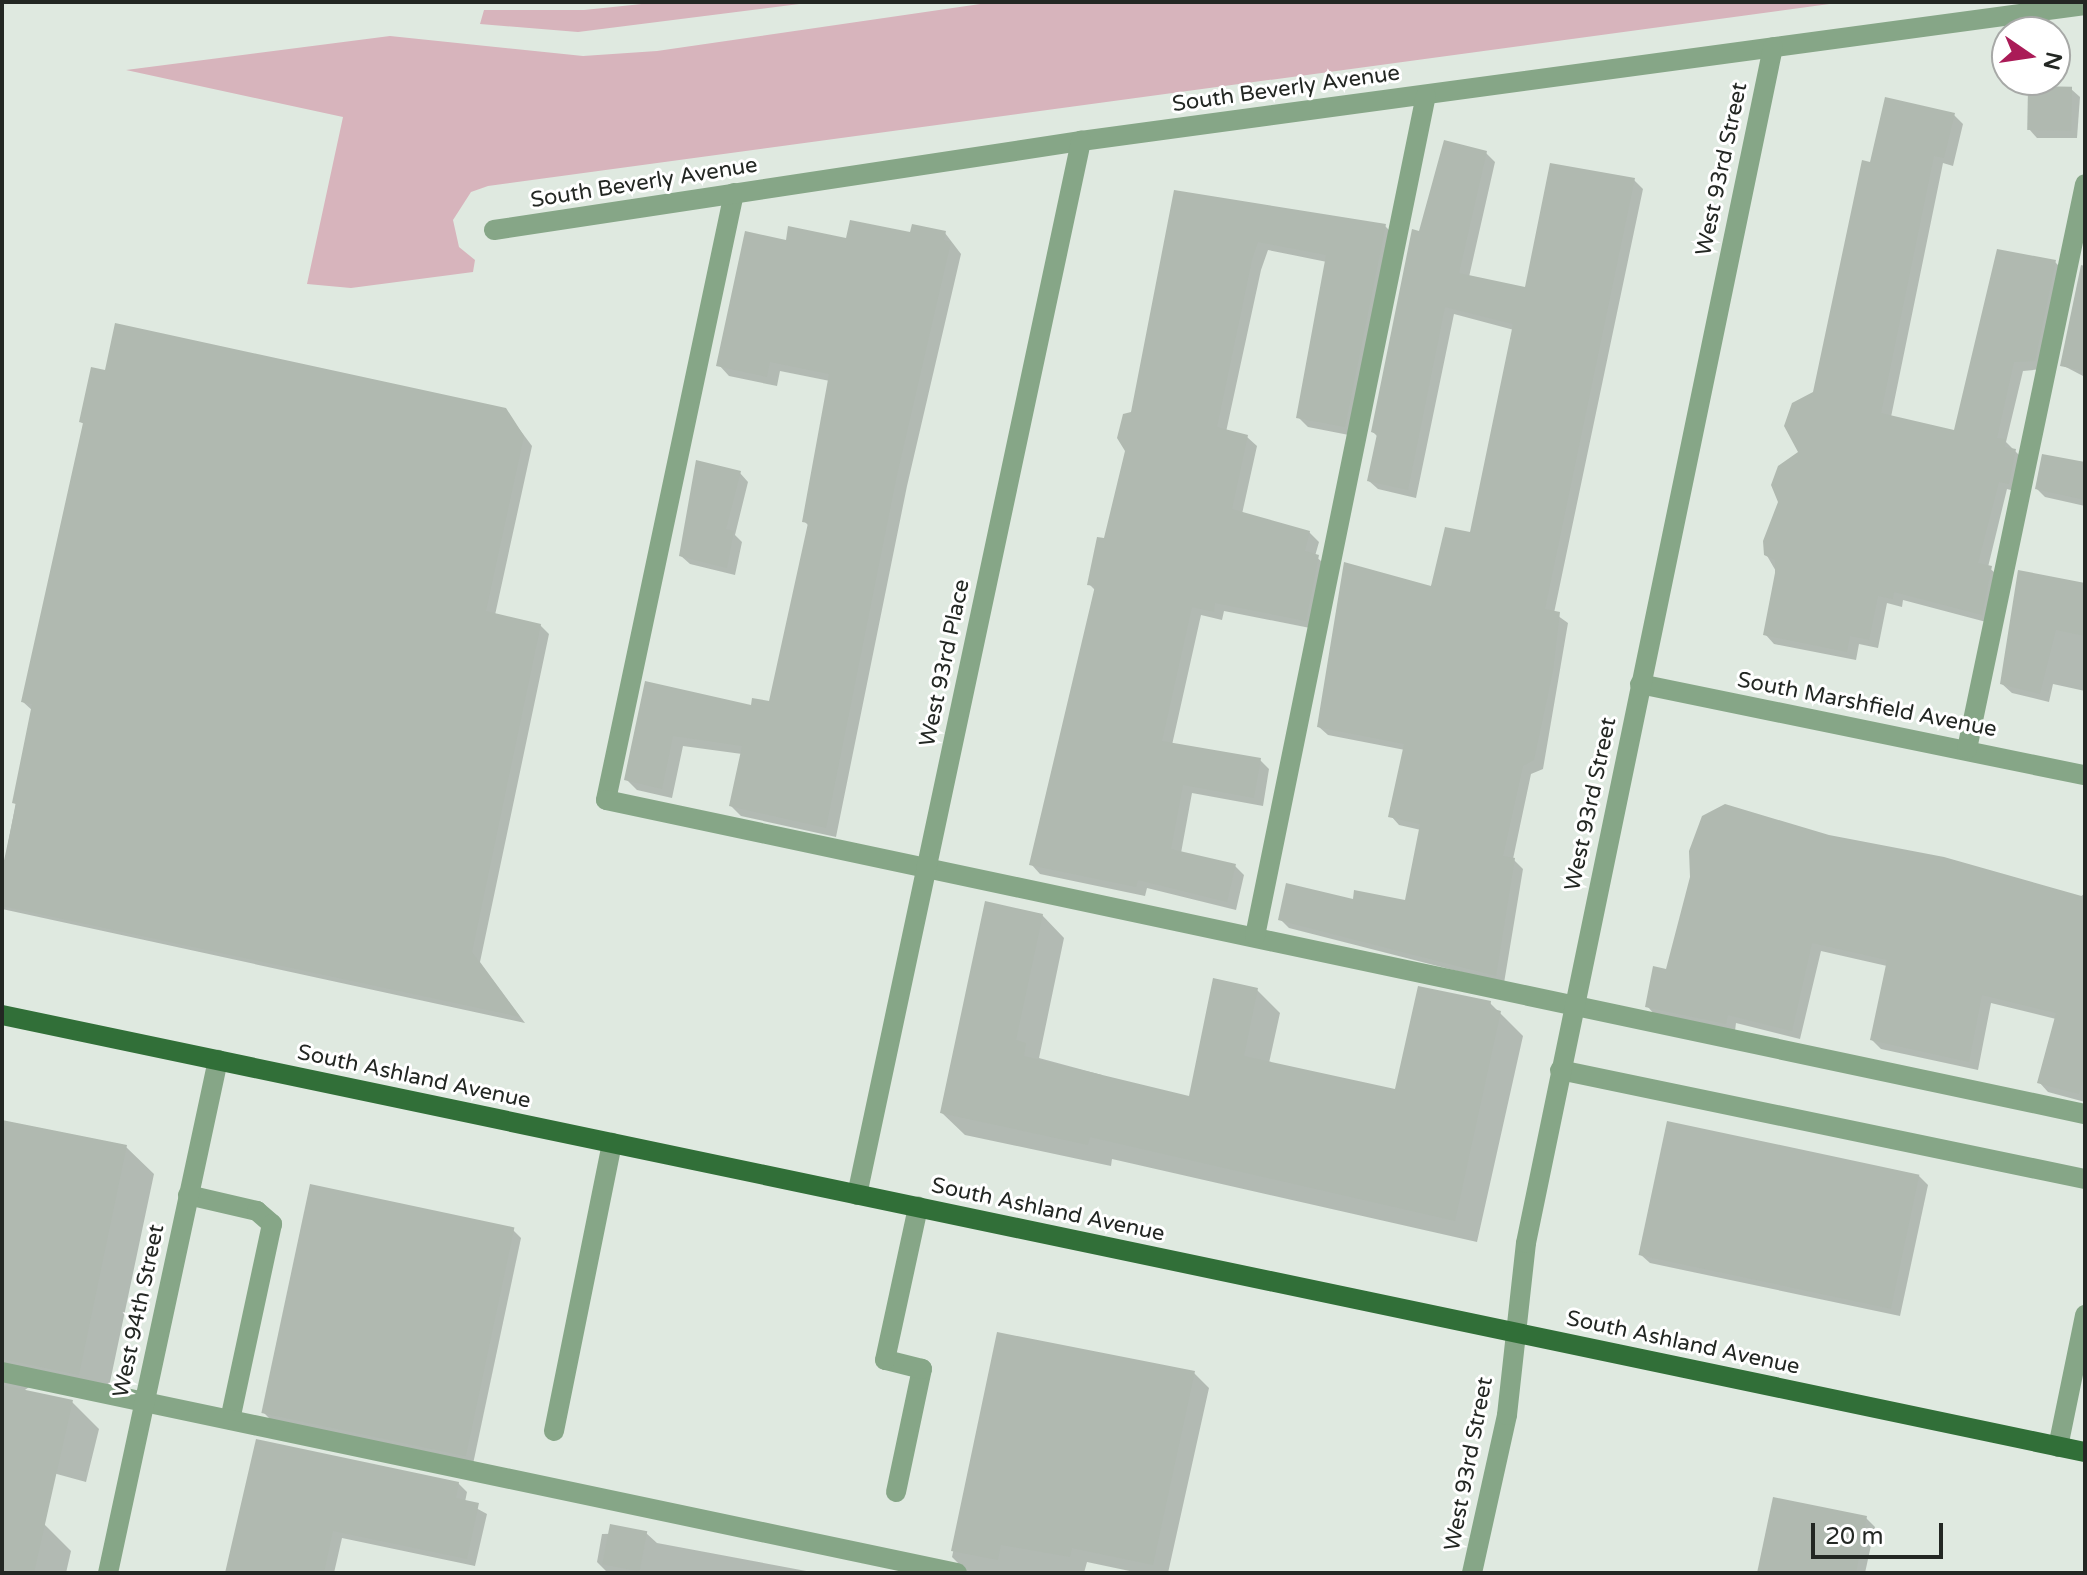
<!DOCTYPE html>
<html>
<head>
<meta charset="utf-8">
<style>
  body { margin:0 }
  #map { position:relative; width:2087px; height:1575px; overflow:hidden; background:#dfe9e0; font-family:"Varela Round",sans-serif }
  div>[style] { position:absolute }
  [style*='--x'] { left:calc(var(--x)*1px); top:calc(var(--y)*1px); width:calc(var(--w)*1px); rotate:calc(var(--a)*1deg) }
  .green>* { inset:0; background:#d7b4bc }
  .shadow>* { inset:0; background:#0003 }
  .building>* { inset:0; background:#b0b9b0; transform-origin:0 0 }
  .minor>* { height:20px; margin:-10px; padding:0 10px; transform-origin:10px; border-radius:10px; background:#86a687 }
  .major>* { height:20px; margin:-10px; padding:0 10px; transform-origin:10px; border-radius:10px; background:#316f38 }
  span { translate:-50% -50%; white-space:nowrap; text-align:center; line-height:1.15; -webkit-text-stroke:6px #fff; paint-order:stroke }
  .street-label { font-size:22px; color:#232723 }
  .frame { position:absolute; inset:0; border:4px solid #232723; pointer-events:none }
  .north { position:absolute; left:1991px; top:16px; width:80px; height:80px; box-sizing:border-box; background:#fff; border:2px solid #a7a9a7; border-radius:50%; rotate:103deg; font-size:22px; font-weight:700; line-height:32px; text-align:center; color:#232723 }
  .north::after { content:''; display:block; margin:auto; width:28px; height:36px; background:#aa1b57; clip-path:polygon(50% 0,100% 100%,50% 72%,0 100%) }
  .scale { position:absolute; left:1811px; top:1523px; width:132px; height:36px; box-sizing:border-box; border:4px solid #232723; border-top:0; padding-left:10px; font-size:24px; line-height:28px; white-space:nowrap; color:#232723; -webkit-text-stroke:6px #fff; paint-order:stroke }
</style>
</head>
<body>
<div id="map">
  <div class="green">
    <div style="clip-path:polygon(661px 2px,815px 2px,578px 32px,480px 24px,484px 10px,584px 10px)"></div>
    <div style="clip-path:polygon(994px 2px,1844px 2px,488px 186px,471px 192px,453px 220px,459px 247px,475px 260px,473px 272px,351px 288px,307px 284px,343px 117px,126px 70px,390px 36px,583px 56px,657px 51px)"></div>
  </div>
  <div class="shadow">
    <div style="clip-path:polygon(2071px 89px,2080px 97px,2077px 138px,2037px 138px,2029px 129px)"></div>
    <div style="clip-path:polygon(1954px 115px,1963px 124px,1953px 166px,1943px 163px,1891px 417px,1956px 432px,2055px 262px,2064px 271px,2043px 369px,2023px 371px,2006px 442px,2024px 460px,2018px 492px,2007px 489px,1988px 567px,2000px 577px,1990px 623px,1903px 600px,1902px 607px,1887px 603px,1878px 648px,1859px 644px,1856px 660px,1774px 644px,1765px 634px,1777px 573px,1766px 554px,1801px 452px,1871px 164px)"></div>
    <div style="clip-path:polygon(1486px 153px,1495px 162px,1469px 277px,1526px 289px,1634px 180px,1643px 189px,1554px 613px,1568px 623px,1543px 769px,1531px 774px,1513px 859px,1523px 869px,1504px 983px,1289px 928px,1280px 919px,1354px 901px,1406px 902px,1421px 830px,1399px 825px,1391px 816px,1405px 750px,1328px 735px,1319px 727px,1472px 534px,1514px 330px,1454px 314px,1416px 498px,1378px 489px,1369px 481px,1378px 437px,1373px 432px,1420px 233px)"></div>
    <div style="clip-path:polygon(1176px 192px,1385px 226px,1395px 236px,1354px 436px,1308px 427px,1298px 417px,1327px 262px,1268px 250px,1261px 270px,1226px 432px,1247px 437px,1257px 446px,1242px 514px,1309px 532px,1319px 542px,1315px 556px,1327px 566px,1315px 629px,1224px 611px,1222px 620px,1201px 615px,1172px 745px,1260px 760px,1269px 769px,1263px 806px,1192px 793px,1181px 853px,1235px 866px,1244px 875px,1236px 910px,1147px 888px,1145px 896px,1040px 874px,1031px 864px,1096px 591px,1089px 584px,1106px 540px,1127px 450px)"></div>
    <div style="clip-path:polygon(945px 233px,961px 254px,907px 486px,836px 837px,741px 816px,731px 806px,742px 754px,683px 746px,672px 798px,637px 790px,627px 780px,647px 684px,752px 707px,770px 703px,809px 526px,804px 521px,830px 381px,780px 371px,777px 386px,729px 376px,719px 365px,788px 243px)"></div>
    <div style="clip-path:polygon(2085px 268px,2085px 377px,2062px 365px)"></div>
    <div style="clip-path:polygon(505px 410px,532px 446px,495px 615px,540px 625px,549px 634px,480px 962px,525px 1023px,2px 909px,2px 876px,33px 711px,23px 702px,85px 425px,81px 422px)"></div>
    <div style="clip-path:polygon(2085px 464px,2085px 506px,2045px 497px,2037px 489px)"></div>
    <div style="clip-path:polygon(740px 473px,748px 482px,735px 535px,742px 542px,735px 575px,690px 564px,681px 556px)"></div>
    <div style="clip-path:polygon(2019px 573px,2085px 585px,2085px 691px,2053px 684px,2049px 702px,2012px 693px,2002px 684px)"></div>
    <div style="clip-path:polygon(1828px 837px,2079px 898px,2085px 893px,2085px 1102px,2048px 1092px,2039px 1082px,2056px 1019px,1991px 1003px,1978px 1070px,1881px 1049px,1872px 1040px,1887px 966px,1821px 951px,1800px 1039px,1736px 1023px,1735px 1031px,1656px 1016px,1647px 1006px,1668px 971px)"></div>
    <div style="clip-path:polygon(1042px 915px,1064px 938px,1039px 1058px,1102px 1075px,1110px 1082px,1191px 1098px,1257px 990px,1280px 1013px,1269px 1063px,1397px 1092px,1490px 1003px,1523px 1036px,1477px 1242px,1112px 1159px,1111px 1166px,965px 1135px,942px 1113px)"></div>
    <div style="clip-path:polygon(2px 1122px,126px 1147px,154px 1174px,106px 1401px,32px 1385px,22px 1392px,72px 1402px,99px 1429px,86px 1482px,2px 1459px)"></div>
    <div style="clip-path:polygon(1919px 1176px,1928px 1185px,1900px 1316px,1650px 1263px,1641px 1255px)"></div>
    <div style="clip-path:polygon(513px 1230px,521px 1238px,473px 1464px,272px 1421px,264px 1413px)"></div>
    <div style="clip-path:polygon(999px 1334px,1194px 1373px,1209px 1388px,1168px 1573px,1139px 1573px,1087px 1562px,1084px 1573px,968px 1573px,952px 1557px)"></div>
    <div style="clip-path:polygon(258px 1441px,458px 1483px,467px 1492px,465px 1502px,487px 1514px,475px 1566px,342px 1538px,334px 1573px,229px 1573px)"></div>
    <div style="clip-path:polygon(2px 1515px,44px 1524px,71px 1551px,66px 1573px,2px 1573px)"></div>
    <div style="clip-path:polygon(1866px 1518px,1875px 1527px,1865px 1573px,1759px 1573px)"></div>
    <div style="clip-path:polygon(646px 1533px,657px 1543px,817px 1573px,608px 1573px,597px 1562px,602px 1534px)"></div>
  </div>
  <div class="building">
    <div style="left:2028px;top:86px;width:44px;height:44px;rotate:1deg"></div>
    <div style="clip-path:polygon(1885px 97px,1955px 113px,1944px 158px,1934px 156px,1881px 413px,1954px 430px,1997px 249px,2056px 260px,2035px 361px,2014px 362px,1997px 438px,2006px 439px,2005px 447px,2016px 449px,2009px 484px,1999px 482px,1978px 563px,1992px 566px,1982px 615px,1894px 592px,1893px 599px,1878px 596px,1869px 640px,1850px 636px,1847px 652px,1763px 635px,1775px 573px,1775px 560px,1764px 555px,1763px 541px,1778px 502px,1771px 485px,1778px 466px,1798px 452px,1784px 426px,1792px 403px,1813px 392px,1862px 160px,1870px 162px)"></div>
    <div style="clip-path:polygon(1444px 140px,1487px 151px,1459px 273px,1525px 287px,1550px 163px,1635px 178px,1545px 609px,1560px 612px,1553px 671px,1534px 760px,1523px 766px,1503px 856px,1515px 858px,1496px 976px,1278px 920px,1286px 883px,1353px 899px,1354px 890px,1405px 900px,1420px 824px,1388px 817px,1404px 744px,1317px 727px,1344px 562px,1431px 586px,1445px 527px,1470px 532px,1513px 324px,1445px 307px,1408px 490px,1367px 481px,1377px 434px,1371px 432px,1412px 229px,1419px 231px)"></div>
    <div style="clip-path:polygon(1174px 190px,1386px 224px,1345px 427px,1296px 418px,1326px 255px,1258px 242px,1252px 260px,1217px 427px,1248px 435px,1232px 509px,1310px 531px,1305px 551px,1319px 555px,1306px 621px,1215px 603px,1214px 612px,1192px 607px,1162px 741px,1261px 758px,1254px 798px,1183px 785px,1171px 849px,1236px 864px,1227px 902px,1138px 880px,1136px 887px,1029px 865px,1095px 586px,1087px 585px,1097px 537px,1104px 538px,1125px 451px,1117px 438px,1123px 414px,1131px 412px)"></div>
    <div style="clip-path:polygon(850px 220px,910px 232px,912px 224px,946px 231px,944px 240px,951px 242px,897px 475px,826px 828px,729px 806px,742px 746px,673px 736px,662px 789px,624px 780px,645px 681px,751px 705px,752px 698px,769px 701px,808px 523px,802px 522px,829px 374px,770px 362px,767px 377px,716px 366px,745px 231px,786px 240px,788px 226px,846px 238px)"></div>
    <div style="clip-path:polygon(2081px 265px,2085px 266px,2085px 371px,2060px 366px)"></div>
    <div style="clip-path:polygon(115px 323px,506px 408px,524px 436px,486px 611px,541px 624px,472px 952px,520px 1017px,2px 906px,2px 870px,16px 804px,12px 803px,32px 704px,21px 702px,83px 423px,79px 422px,91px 367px,105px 370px)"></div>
    <div style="clip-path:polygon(2042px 454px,2085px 462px,2085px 500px,2035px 489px)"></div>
    <div style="clip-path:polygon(696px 460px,741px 471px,726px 529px,734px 531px,727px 568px,679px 556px)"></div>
    <div style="clip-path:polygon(2018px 570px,2085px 583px,2085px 636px,2056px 630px,2040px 694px,2000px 684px)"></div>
    <div style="clip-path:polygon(1725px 804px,1829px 835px,1944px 857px,2085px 897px,2085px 1072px,2079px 1094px,2037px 1083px,2056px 1013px,1982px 995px,1969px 1062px,1870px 1040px,1887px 960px,1812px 943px,1792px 1031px,1728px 1015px,1726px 1024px,1645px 1007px,1653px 966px,1666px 969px,1690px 877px,1689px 851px,1702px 816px)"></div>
    <div style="clip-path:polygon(985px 901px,1043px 914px,1016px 1040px,1026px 1043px,1024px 1056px,1189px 1096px,1213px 978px,1258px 988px,1244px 1056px,1395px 1089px,1418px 986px,1491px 1001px,1490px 1008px,1501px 1011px,1455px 1221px,1090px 1137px,1088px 1145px,940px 1113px)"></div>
    <div style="clip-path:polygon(2px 1120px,127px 1145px,79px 1375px,2px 1359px)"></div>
    <div style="left:1667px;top:1121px;width:258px;height:137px;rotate:12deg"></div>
    <div style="left:310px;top:1184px;width:209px;height:234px;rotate:12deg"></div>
    <div style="clip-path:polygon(997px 1332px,1195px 1371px,1153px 1565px,1072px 1548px,1070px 1557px,1001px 1545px,998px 1560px,951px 1551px)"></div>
    <div style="clip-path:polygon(2px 1385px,73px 1400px,34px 1573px,2px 1569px)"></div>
    <div style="clip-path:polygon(256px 1439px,459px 1482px,456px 1498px,479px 1503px,467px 1559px,333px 1531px,324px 1573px,225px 1573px)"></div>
    <div style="clip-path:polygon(1773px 1497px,1867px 1516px,1856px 1573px,1757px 1573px)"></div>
    <div style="left:610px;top:1524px;width:38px;height:41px;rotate:11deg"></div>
  </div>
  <div class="minor">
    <div style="--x:734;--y:193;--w:620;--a:101.91"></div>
    <div style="--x:606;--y:800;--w:1512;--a:11.99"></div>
    <div style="--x:494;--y:230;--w:594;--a:-8.62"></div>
    <div style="--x:1081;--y:141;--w:1013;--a:-7.71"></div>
    <div style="--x:1640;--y:684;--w:454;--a:11.6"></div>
    <div style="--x:1967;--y:749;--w:577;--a:-78.2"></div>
    <div style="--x:1255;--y:936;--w:858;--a:-78.51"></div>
    <div style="--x:1560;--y:1070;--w:536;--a:11.73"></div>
    <div style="--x:188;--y:1195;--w:71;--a:13.1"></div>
    <div style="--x:257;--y:1211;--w:20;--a:41"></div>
    <div style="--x:272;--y:1224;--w:200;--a:102.1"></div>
    <div style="--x:857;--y:1195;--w:1078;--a:-78"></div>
    <div style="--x:2;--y:1372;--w:976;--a:11.89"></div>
    <div style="--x:554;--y:1431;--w:294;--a:-78.6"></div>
    <div style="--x:2058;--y:1447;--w:135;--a:-78.4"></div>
    <div style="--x:896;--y:1492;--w:126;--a:-78.1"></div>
    <div style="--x:922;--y:1369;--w:38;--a:-166"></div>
    <div style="--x:885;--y:1360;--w:157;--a:-77.8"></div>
    <div style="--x:108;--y:1573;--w:525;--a:-77.9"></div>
    <div style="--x:1472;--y:1573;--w:162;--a:-77.5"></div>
    <div style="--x:1507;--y:1415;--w:173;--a:-83.7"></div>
    <div style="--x:1526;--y:1243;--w:1221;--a:-78.33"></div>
  </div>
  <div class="major">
    <div style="--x:2;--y:1015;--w:2128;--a:11.85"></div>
  </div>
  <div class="street-label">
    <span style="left:1286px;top:89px;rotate:-8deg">South Beverly Avenue</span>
    <span style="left:1722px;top:169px;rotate:-78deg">West 93rd Street</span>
    <span style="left:644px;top:183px;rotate:-9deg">South Beverly Avenue</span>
    <span style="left:945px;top:663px;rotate:-78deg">West 93rd Place</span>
    <span style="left:1867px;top:705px;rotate:11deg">South Marshfield Avenue</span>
    <span style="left:1591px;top:804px;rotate:-78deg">West 93rd Street</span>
    <span style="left:414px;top:1077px;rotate:12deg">South Ashland Avenue</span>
    <span style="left:1048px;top:1210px;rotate:12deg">South Ashland Avenue</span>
    <span style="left:139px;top:1311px;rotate:-78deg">West 94th Street</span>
    <span style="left:1683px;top:1343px;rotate:12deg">South Ashland Avenue</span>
    <span style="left:1469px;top:1464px;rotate:-79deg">West 93rd Street</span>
  </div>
  <div class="frame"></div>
  <div class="north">N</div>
  <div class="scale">20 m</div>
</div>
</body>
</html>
